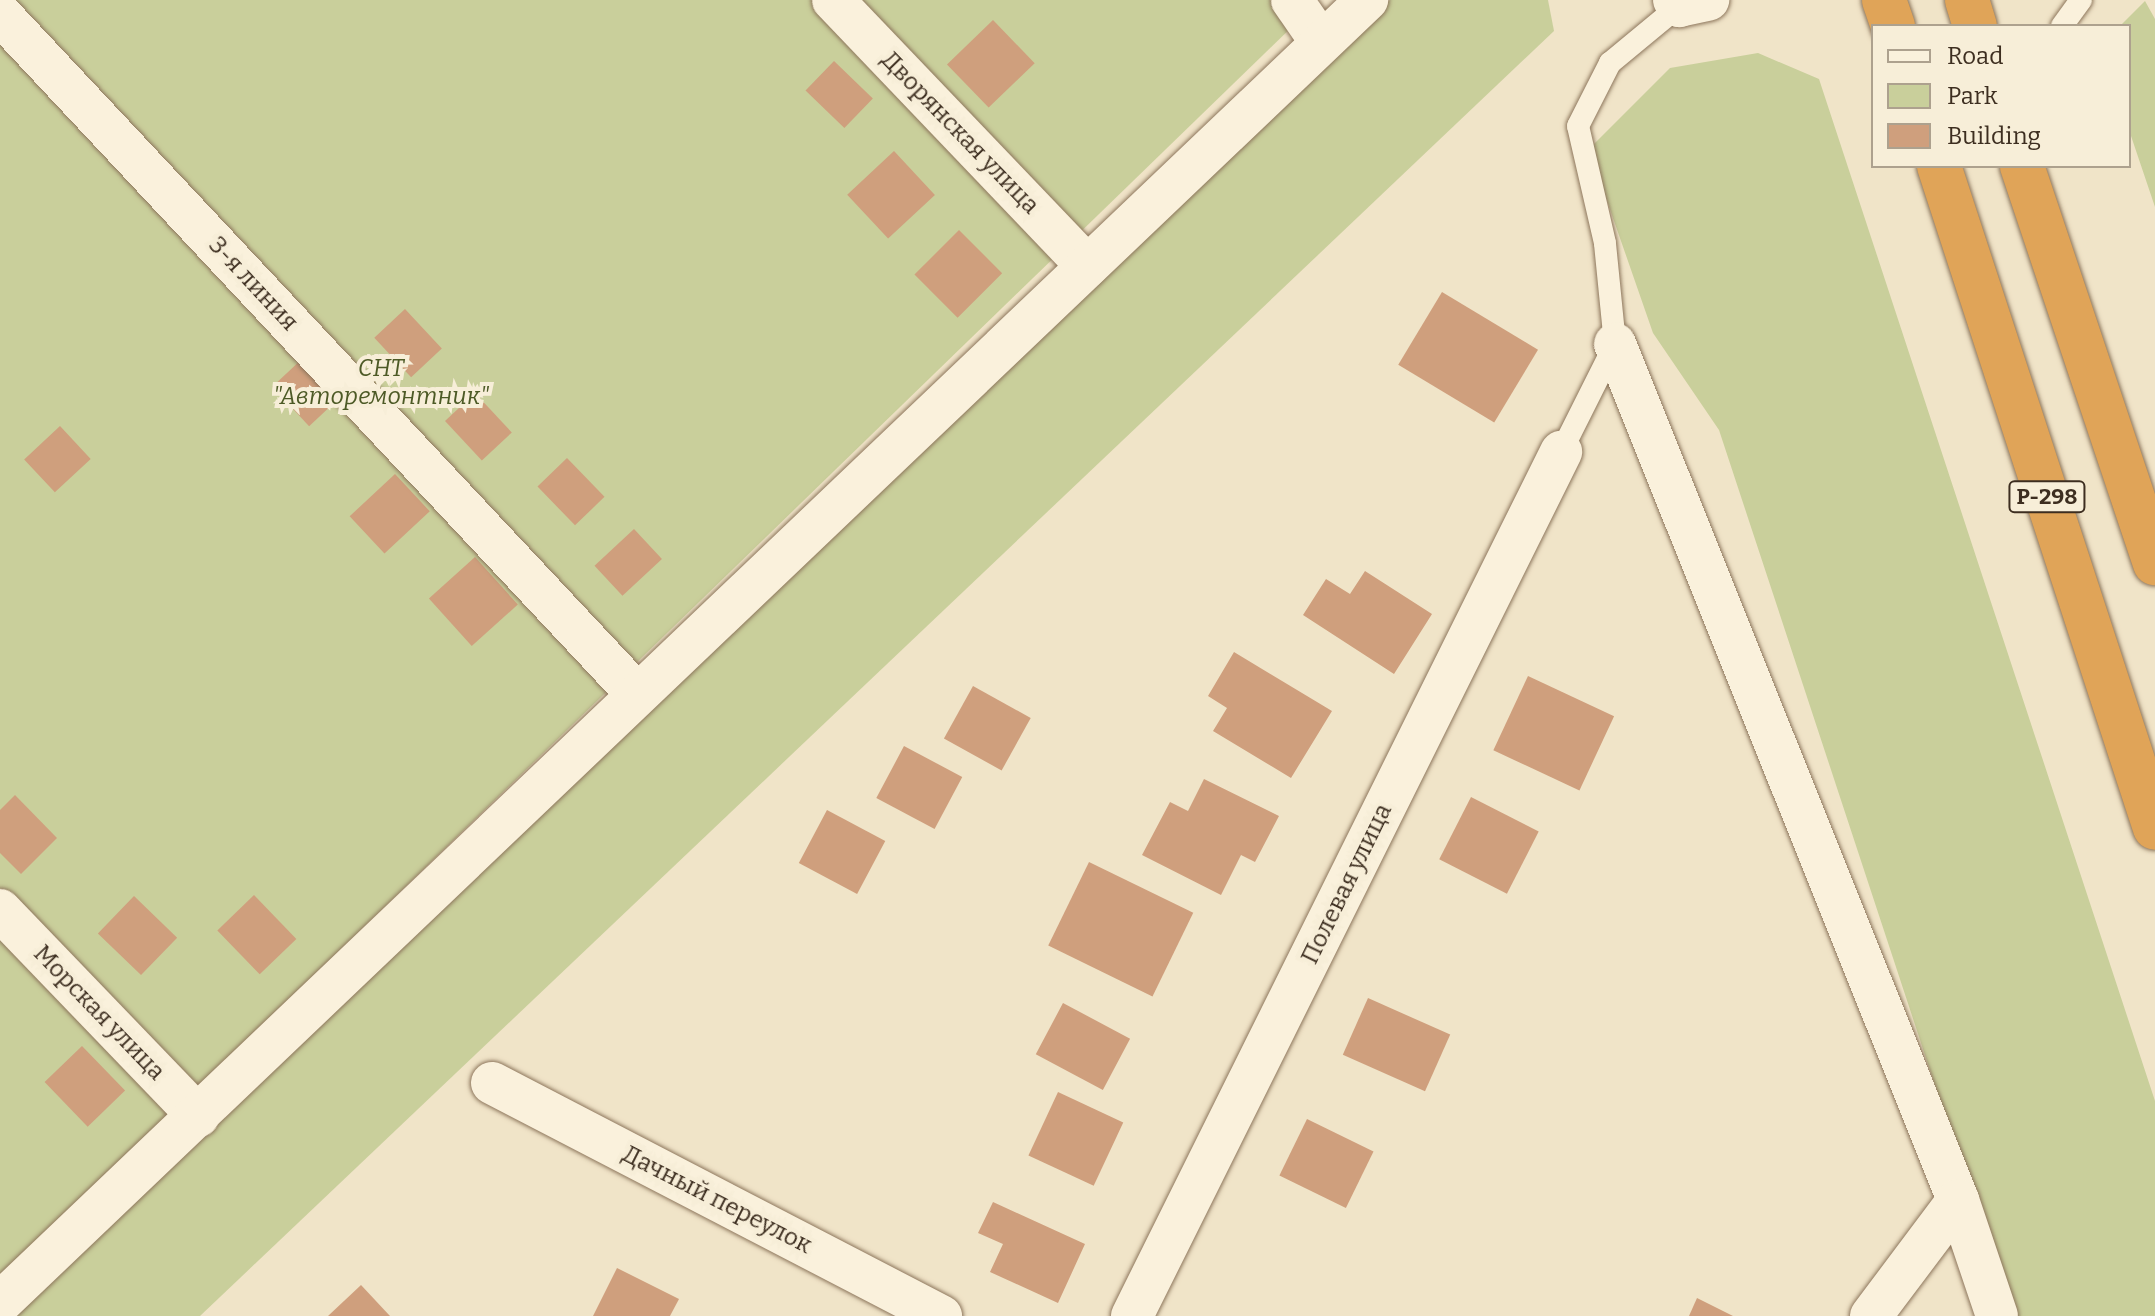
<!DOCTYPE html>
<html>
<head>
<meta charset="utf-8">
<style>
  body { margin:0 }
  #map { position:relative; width:2155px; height:1316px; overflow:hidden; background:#f0e4c8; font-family:Bitter,serif }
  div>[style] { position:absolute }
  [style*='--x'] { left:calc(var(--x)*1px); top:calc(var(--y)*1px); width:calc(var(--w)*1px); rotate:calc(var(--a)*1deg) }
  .green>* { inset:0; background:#c9cf9b }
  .building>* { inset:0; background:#cf9f7d; transform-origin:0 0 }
  .roads { filter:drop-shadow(0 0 2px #8d765c) drop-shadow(0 0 2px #8d765c) }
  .lane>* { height:22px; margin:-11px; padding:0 11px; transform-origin:11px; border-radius:11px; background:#faf1dc }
  .street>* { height:42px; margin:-21px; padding:0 21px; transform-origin:21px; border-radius:21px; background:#faf1dc }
  .highway>* { height:44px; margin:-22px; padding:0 22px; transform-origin:22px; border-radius:22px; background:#e0a458 }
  span { translate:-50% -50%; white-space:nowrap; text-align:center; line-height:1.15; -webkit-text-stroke:8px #f7eed8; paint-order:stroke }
  .shield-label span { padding:2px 6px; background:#f7eed8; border:2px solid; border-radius:6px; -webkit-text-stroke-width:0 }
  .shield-label { font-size:22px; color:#3d2e20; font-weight:700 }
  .street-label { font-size:24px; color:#3d2e20 }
  .park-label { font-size:24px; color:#4d5a26; font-style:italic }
  .legend { position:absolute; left:1871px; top:24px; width:260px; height:144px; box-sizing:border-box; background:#f7eed8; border:2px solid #ada18e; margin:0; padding:10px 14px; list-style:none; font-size:24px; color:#3d2e20 }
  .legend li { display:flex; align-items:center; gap:16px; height:40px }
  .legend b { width:40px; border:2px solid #ada18e }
</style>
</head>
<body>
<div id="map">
  <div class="green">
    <div style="clip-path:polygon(0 0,1281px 0,1297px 22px,0 1280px)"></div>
    <div style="clip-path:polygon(1390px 0,1548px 0,1554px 31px,200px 1316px,6px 1316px)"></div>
    <div style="clip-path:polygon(2145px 1px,2155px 19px,2155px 207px,2129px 130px,2129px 26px,2120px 26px)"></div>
    <div style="clip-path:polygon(1758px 53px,1819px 79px,2155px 1101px,2155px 1316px,2011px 1316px,1719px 430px,1653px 333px,1589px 149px,1670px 68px)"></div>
  </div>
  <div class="building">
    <div style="left:993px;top:20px;width:60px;height:64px;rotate:46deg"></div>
    <div style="left:834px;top:61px;width:54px;height:41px;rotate:44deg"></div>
    <div style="left:894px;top:151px;width:60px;height:64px;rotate:47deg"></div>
    <div style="left:959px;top:230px;width:61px;height:63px;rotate:45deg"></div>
    <div style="left:1442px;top:292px;width:112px;height:85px;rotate:31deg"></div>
    <div style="left:405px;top:309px;width:54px;height:42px;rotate:47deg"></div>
    <div style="left:303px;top:358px;width:54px;height:42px;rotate:47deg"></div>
    <div style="left:475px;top:393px;width:54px;height:41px;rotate:47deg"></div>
    <div style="left:60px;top:426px;width:45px;height:49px;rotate:47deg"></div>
    <div style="left:567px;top:458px;width:54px;height:41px;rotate:46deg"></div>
    <div style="left:395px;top:474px;width:51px;height:62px;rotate:47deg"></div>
    <div style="left:634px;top:529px;width:41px;height:54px;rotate:47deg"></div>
    <div style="left:475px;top:557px;width:64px;height:62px;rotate:48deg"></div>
    <div style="clip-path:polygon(1365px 571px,1432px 614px,1394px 674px,1303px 615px,1326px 579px,1350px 594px)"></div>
    <div style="clip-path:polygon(1234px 652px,1332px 711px,1291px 778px,1213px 731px,1227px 708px,1208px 696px)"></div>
    <div style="left:1528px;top:676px;width:95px;height:82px;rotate:25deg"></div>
    <div style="left:973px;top:686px;width:66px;height:60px;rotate:29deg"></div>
    <div style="left:904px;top:746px;width:66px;height:59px;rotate:28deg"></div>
    <div style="clip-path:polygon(1204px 779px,1279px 816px,1255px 862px,1241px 855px,1221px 895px,1142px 855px,1170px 802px,1188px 811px)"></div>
    <div style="clip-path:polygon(15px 795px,57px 838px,21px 874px,0 853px,0 810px)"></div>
    <div style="left:1471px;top:797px;width:76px;height:70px;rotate:27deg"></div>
    <div style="left:827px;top:810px;width:66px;height:60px;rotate:28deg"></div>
    <div style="left:1089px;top:862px;width:116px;height:93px;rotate:26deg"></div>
    <div style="left:254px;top:895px;width:61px;height:51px;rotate:46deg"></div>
    <div style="left:134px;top:896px;width:60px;height:52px;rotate:44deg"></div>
    <div style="left:1368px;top:998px;width:90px;height:62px;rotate:24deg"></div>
    <div style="left:1063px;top:1003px;width:76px;height:58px;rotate:28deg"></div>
    <div style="left:82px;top:1046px;width:62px;height:52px;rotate:46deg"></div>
    <div style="left:1058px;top:1092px;width:72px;height:70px;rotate:25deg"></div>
    <div style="left:1307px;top:1119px;width:74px;height:63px;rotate:26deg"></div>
    <div style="clip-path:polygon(993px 1202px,1085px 1244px,1058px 1303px,990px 1272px,1003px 1244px,978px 1233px)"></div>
    <div style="clip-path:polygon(617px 1268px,679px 1299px,670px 1316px,593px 1316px)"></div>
    <div style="clip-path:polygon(361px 1285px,390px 1316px,328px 1316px)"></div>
    <div style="clip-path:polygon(1697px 1298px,1733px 1316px,1689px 1316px)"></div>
  </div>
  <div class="roads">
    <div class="lane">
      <div style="--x:2062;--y:26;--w:32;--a:-54"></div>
      <div style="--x:1561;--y:452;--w:121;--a:-63.4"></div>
      <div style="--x:1615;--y:344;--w:101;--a:-95.7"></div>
      <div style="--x:1605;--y:243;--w:120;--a:-103"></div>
      <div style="--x:1578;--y:126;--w:71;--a:-63.1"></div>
      <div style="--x:1610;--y:63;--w:89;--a:-39.6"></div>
    </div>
    <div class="street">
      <div style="--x:833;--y:0;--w:368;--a:46.3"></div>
      <div style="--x:1292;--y:0;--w:51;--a:55.4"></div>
      <div style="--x:1674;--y:0;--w:8;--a:50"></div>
      <div style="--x:1679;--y:6;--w:30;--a:-12"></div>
      <div style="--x:0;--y:14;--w:932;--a:46.87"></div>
      <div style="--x:1615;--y:344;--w:922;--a:68.16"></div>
      <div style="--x:1958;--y:1200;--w:122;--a:71.4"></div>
      <div style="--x:0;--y:910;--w:286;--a:46.1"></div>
      <div style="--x:492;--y:1083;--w:506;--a:27.43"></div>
      <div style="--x:0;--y:1303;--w:1889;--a:-43.63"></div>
      <div style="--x:1132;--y:1316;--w:965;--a:-63.59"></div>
      <div style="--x:1871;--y:1316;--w:145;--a:-53.1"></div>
    </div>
    <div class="highway">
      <div style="--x:1884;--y:0;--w:28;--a:71"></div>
      <div style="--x:1967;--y:0;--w:27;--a:73"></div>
      <div style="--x:1939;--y:166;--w:696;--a:71.93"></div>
      <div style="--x:2022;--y:166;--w:419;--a:71.5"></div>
    </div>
  </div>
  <div class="shield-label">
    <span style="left:2047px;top:497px">Р-298</span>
  </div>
  <div class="street-label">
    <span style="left:960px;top:133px;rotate:46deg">Дворянская улица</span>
    <span style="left:253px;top:284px;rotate:47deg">3-я линия</span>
    <span style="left:1347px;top:884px;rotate:-64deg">Полевая улица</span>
    <span style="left:99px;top:1013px;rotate:46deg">Морская улица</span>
    <span style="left:717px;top:1200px;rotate:27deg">Дачный переулок</span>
  </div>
  <div class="park-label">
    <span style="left:381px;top:383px">СНТ<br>"Авторемонтник"</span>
  </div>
  <ul class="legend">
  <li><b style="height:10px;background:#faf1dc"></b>Road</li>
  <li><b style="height:22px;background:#c9cf9b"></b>Park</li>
  <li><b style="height:22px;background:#cf9f7d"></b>Building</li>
  </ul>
</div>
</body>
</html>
